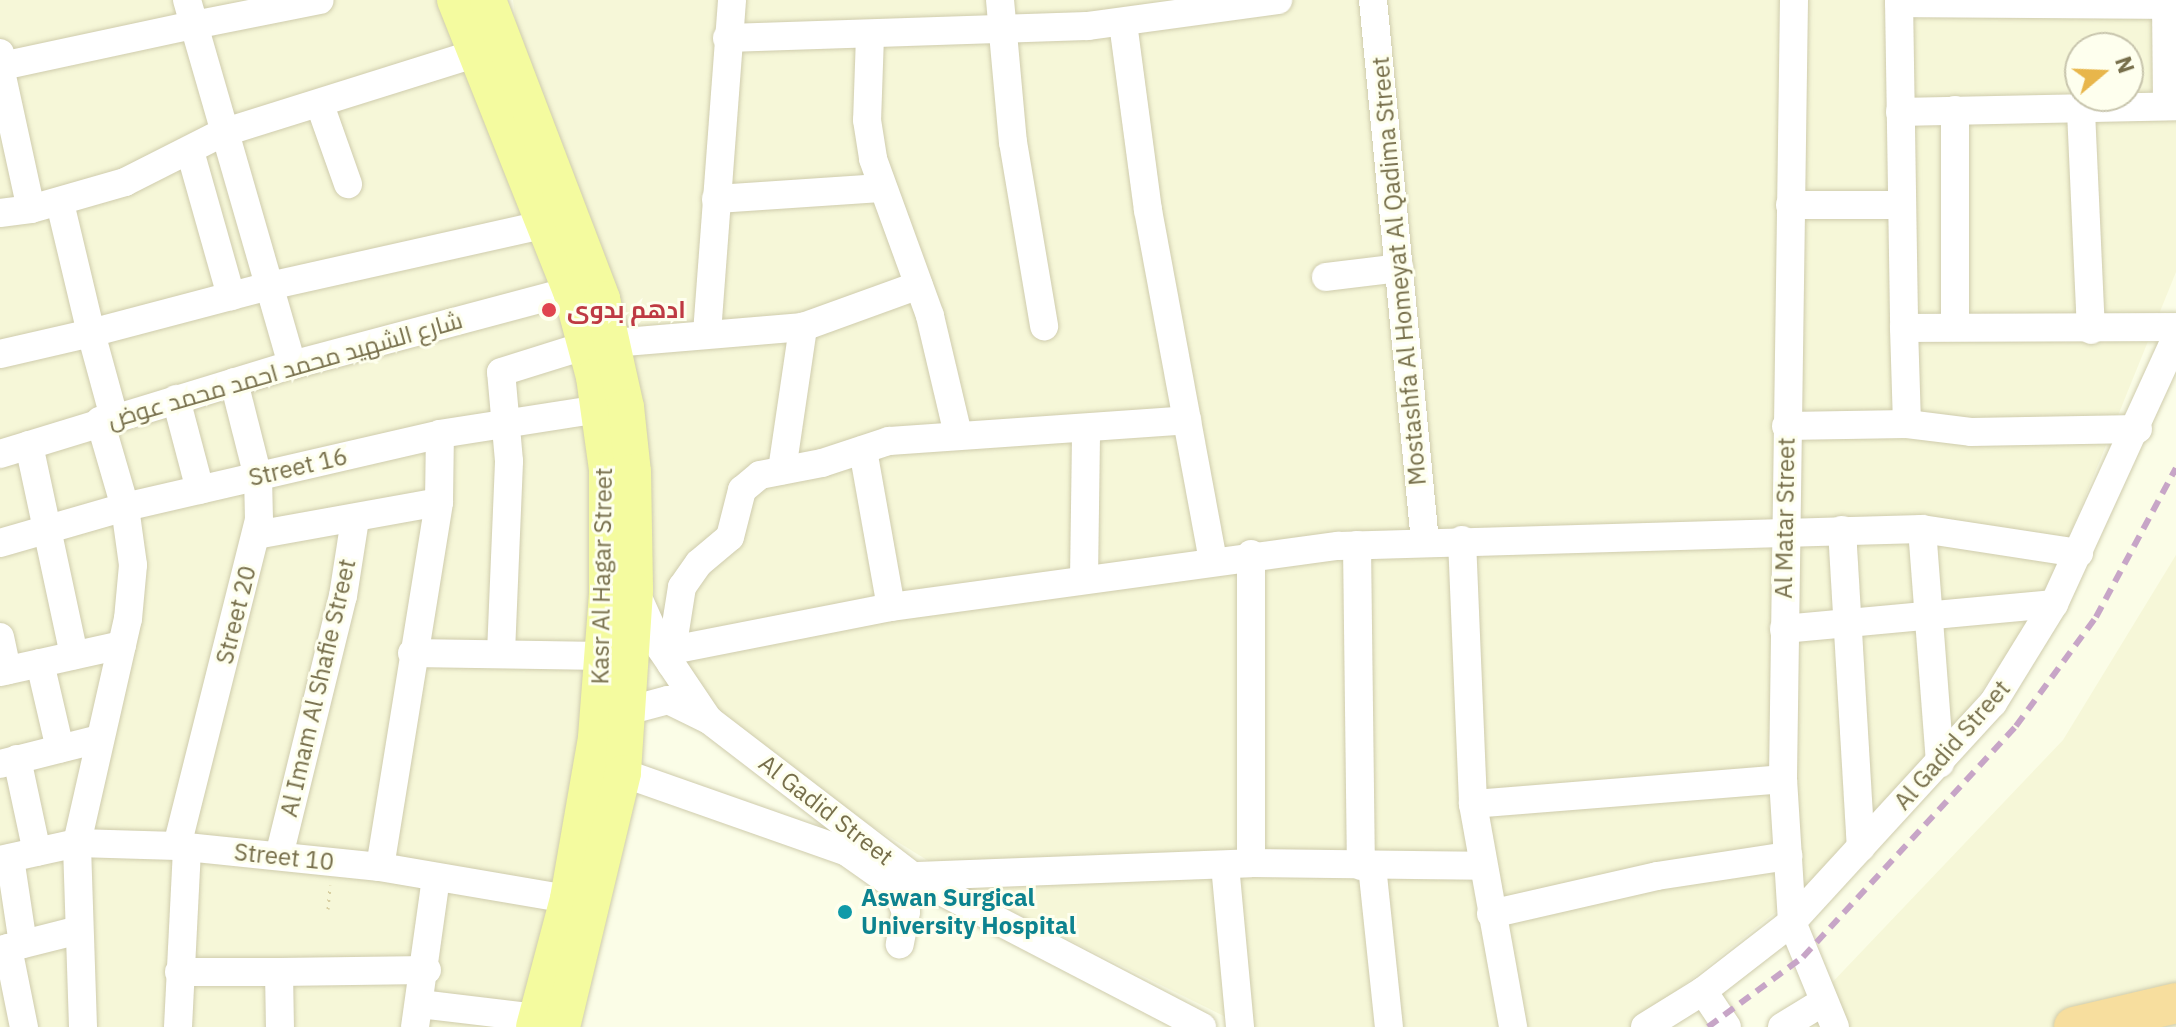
<!DOCTYPE html>
<html>
<head>
<meta charset="utf-8">
<style>
  body { margin:0 }
  #map { position:relative; width:2176px; height:1027px; overflow:hidden; background:#fbfde7; font-family:"IBM Plex Sans",Cairo,sans-serif }
  div>[style] { position:absolute }
  [style*='--x'] { left:calc(var(--x)*1px); top:calc(var(--y)*1px); width:calc(var(--w)*1px); rotate:calc(var(--a)*1deg) }
  .residential>* { inset:0; background:#f6f7d8 }
  .path>* { height:3px; margin-top:-1.5px; transform-origin:0; background:repeating-linear-gradient(90deg,#d8cfa1 0 2px,transparent 0 8px) }
  .roads { filter:drop-shadow(0 0 2px #cfccad) drop-shadow(0 0 2px #cfccad) }
  .minor>* { height:28px; margin:-14px; padding:0 14px; transform-origin:14px; border-radius:14px; background:#fff }
  .major>* { height:36px; margin:-18px; padding:0 18px; transform-origin:18px; border-radius:18px; background:#f4fb9f }
  .highway>* { height:40px; margin:-20px; padding:0 20px; transform-origin:20px; border-radius:20px; background:#f7de9e }
  .rail>* { height:6px; margin-top:-3px; transform-origin:0; background:repeating-linear-gradient(90deg,#c7a5c7 0 12px,transparent 0 20px) }
  .dots>* { width:22px; height:22px; translate:-50% -50%; box-sizing:border-box; border:4px solid #feffee; border-radius:50% }
  span { translate:-50% -50%; white-space:nowrap; text-align:center; line-height:1.15; -webkit-text-stroke:6px #feffee; paint-order:stroke }
  .street-label { font-size:24px; color:#776f4b }
  .health-label { font-size:24px; color:#be3a42; font-weight:700 }
  .left { translate:0 -50%; text-align:left }
  .culture-label { font-size:24px; color:#0d838f; font-weight:700 }
  .north { position:absolute; left:2064px; top:32px; width:80px; height:80px; box-sizing:border-box; background:#feffee; border:2px solid #c8c5ad; border-radius:50%; rotate:71deg; font-size:22px; font-weight:700; line-height:32px; text-align:center; color:#776f4b }
  .north::after { content:''; display:block; margin:auto; width:28px; height:36px; background:#e8b64b; clip-path:polygon(50% 0,100% 100%,50% 72%,0 100%) }
</style>
</head>
<body>
<div id="map">
  <div class="residential">
    <div style="clip-path:polygon(0 0,440px 0,594px 377px,587px 723px,532px 980px,513px 1027px,0 1027px)"></div>
    <div style="clip-path:polygon(evenodd,513px 0,2176px 0,2176px 272px,2041px 606px,1956px 727px,1825px 873px,1631px 1027px,1246px 1027px,1003px 907px,668px 700px,622px 332px,519px 46px,513px 0,2080px 48px,2128px 48px,2128px 96px,2080px 96px,2080px 48px)"></div>
    <div style="clip-path:polygon(2176px 555px,2176px 1027px,1764px 1027px,1825px 990px,2063px 740px)"></div>
  </div>
  <div class="path">
    <div style="--x:328;--y:909;--w:24;--a:-85"></div>
  </div>
  <div class="roads">
    <div class="minor">
      <div style="--x:187;--y:0;--w:26;--a:74"></div>
      <div style="--x:194;--y:25;--w:128;--a:-11.2"></div>
      <div style="--x:1000;--y:0;--w:143;--a:84.8"></div>
      <div style="--x:1013;--y:142;--w:187;--a:80.4"></div>
      <div style="--x:1373;--y:0;--w:544;--a:84.52"></div>
      <div style="--x:1794;--y:0;--w:779;--a:90.81"></div>
      <div style="--x:1783;--y:779;--w:143;--a:86.4"></div>
      <div style="--x:1792;--y:922;--w:113;--a:67.7"></div>
      <div style="--x:1899;--y:0;--w:328;--a:89.1"></div>
      <div style="--x:1904;--y:328;--w:272;--a:-0.2"></div>
      <div style="--x:1899;--y:3;--w:267;--a:0.4"></div>
      <div style="--x:2166;--y:5;--w:101;--a:89.4"></div>
      <div style="--x:1123;--y:23;--w:189;--a:82.4"></div>
      <div style="--x:1148;--y:210;--w:356;--a:79.5"></div>
      <div style="--x:870;--y:36;--w:84;--a:92"></div>
      <div style="--x:867;--y:120;--w:39;--a:81"></div>
      <div style="--x:873;--y:159;--w:167;--a:70"></div>
      <div style="--x:930;--y:316;--w:121;--a:76.7"></div>
      <div style="--x:727;--y:38;--w:361;--a:-1.9"></div>
      <div style="--x:1088;--y:26;--w:192;--a:-7.8"></div>
      <div style="--x:0;--y:53;--w:13;--a:81"></div>
      <div style="--x:2;--y:66;--w:196;--a:-12.1"></div>
      <div style="--x:194;--y:25;--w:354;--a:73.9"></div>
      <div style="--x:0;--y:67;--w:145;--a:77.7"></div>
      <div style="--x:31;--y:209;--w:98;--a:-16"></div>
      <div style="--x:125;--y:182;--w:109;--a:-26.8"></div>
      <div style="--x:222;--y:133;--w:267;--a:-17.4"></div>
      <div style="--x:320;--y:105;--w:84;--a:70.5"></div>
      <div style="--x:2081;--y:111;--w:219;--a:87.4"></div>
      <div style="--x:1900;--y:112;--w:276;--a:-1.2"></div>
      <div style="--x:190;--y:151;--w:151;--a:74.2"></div>
      <div style="--x:716;--y:199;--w:166;--a:-3.8"></div>
      <div style="--x:1790;--y:205;--w:111;--a:0"></div>
      <div style="--x:0;--y:213;--w:31;--a:-7"></div>
      <div style="--x:1326;--y:277;--w:74;--a:-7"></div>
      <div style="--x:1955;--y:325;--w:215;--a:-90"></div>
      <div style="--x:1904;--y:328;--w:96;--a:88.2"></div>
      <div style="--x:707;--y:333;--w:334;--a:-85.7"></div>
      <div style="--x:613;--y:343;--w:191;--a:-4.8"></div>
      <div style="--x:803;--y:327;--w:123;--a:-19.9"></div>
      <div style="--x:0;--y:354;--w:93;--a:-13"></div>
      <div style="--x:91;--y:333;--w:134;--a:-103.4"></div>
      <div style="--x:176;--y:399;--w:94;--a:75.2"></div>
      <div style="--x:114;--y:417;--w:87;--a:-105.3"></div>
      <div style="--x:91;--y:333;--w:184;--a:-14.8"></div>
      <div style="--x:269;--y:286;--w:284;--a:-12.6"></div>
      <div style="--x:1786;--y:426;--w:121;--a:-0.9"></div>
      <div style="--x:1907;--y:424;--w:64;--a:7.1"></div>
      <div style="--x:1971;--y:432;--w:167;--a:-1"></div>
      <div style="--x:29;--y:445;--w:215;--a:77.9"></div>
      <div style="--x:863;--y:450;--w:159;--a:79.9"></div>
      <div style="--x:0;--y:454;--w:305;--a:-17"></div>
      <div style="--x:292;--y:365;--w:289;--a:-14.9"></div>
      <div style="--x:782;--y:470;--w:145;--a:-81.6"></div>
      <div style="--x:1922;--y:529;--w:235;--a:85.6"></div>
      <div style="--x:1842;--y:530;--w:318;--a:86.6"></div>
      <div style="--x:256;--y:535;--w:186;--a:-10.2"></div>
      <div style="--x:1462;--y:540;--w:264;--a:87.6"></div>
      <div style="--x:1473;--y:804;--w:227;--a:79.8"></div>
      <div style="--x:0;--y:543;--w:130;--a:-16.1"></div>
      <div style="--x:125;--y:507;--w:323;--a:-13"></div>
      <div style="--x:440;--y:434;--w:162;--a:-8.9"></div>
      <div style="--x:1357;--y:545;--w:321;--a:89.3"></div>
      <div style="--x:1084;--y:579;--w:150;--a:-89.2"></div>
      <div style="--x:636;--y:593;--w:61;--a:65.9"></div>
      <div style="--x:661;--y:649;--w:81;--a:56.1"></div>
      <div style="--x:1784;--y:629;--w:271;--a:-5.3"></div>
      <div style="--x:0;--y:637;--w:34;--a:78"></div>
      <div style="--x:672;--y:650;--w:64;--a:-81"></div>
      <div style="--x:682;--y:587;--w:29;--a:-55"></div>
      <div style="--x:699;--y:563;--w:40;--a:-40"></div>
      <div style="--x:730;--y:537;--w:49;--a:-75.7"></div>
      <div style="--x:742;--y:490;--w:23;--a:-40"></div>
      <div style="--x:760;--y:475;--w:63;--a:-11"></div>
      <div style="--x:822;--y:463;--w:71;--a:-18.2"></div>
      <div style="--x:889;--y:441;--w:299;--a:-4"></div>
      <div style="--x:412;--y:653;--w:192;--a:0.9"></div>
      <div style="--x:501;--y:653;--w:192;--a:-87.6"></div>
      <div style="--x:509;--y:461;--w:89;--a:-95.1"></div>
      <div style="--x:501;--y:372;--w:90;--a:-17.4"></div>
      <div style="--x:40;--y:663;--w:88;--a:76.9"></div>
      <div style="--x:671;--y:664;--w:14;--a:-86"></div>
      <div style="--x:672;--y:650;--w:223;--a:-11.1"></div>
      <div style="--x:891;--y:607;--w:451;--a:-7.8"></div>
      <div style="--x:1338;--y:546;--w:584;--a:-1.67"></div>
      <div style="--x:1922;--y:529;--w:159;--a:8.7"></div>
      <div style="--x:0;--y:672;--w:125;--a:-12.5"></div>
      <div style="--x:627;--y:711;--w:42;--a:-15"></div>
      <div style="--x:668;--y:700;--w:46;--a:26"></div>
      <div style="--x:709;--y:720;--w:256;--a:37.5"></div>
      <div style="--x:912;--y:876;--w:327;--a:27.5"></div>
      <div style="--x:17;--y:759;--w:95;--a:77.9"></div>
      <div style="--x:0;--y:764;--w:102;--a:-14.2"></div>
      <div style="--x:623;--y:773;--w:238;--a:19.4"></div>
      <div style="--x:847;--y:852;--w:59;--a:35.3"></div>
      <div style="--x:895;--y:886;--w:28;--a:67"></div>
      <div style="--x:906;--y:912;--w:33;--a:101"></div>
      <div style="--x:1473;--y:804;--w:311;--a:-4.6"></div>
      <div style="--x:177;--y:846;--w:336;--a:-75.9"></div>
      <div style="--x:259;--y:520;--w:43;--a:-91.3"></div>
      <div style="--x:258;--y:477;--w:98;--a:-104.2"></div>
      <div style="--x:279;--y:856;--w:268;--a:-76.2"></div>
      <div style="--x:343;--y:596;--w:78;--a:-81.1"></div>
      <div style="--x:10;--y:858;--w:87;--a:81.4"></div>
      <div style="--x:0;--y:860;--w:79;--a:-12.4"></div>
      <div style="--x:77;--y:843;--w:100;--a:1.7"></div>
      <div style="--x:177;--y:846;--w:204;--a:5.9"></div>
      <div style="--x:380;--y:867;--w:191;--a:9.7"></div>
      <div style="--x:1251;--y:863;--w:309;--a:-90"></div>
      <div style="--x:1225;--y:865;--w:163;--a:84.7"></div>
      <div style="--x:1372;--y:866;--w:162;--a:84"></div>
      <div style="--x:380;--y:867;--w:370;--a:-80.8"></div>
      <div style="--x:439;--y:502;--w:68;--a:-89.2"></div>
      <div style="--x:917;--y:876;--w:334;--a:-2.2"></div>
      <div style="--x:1251;--y:863;--w:230;--a:0.7"></div>
      <div style="--x:1491;--y:914;--w:170;--a:-12.9"></div>
      <div style="--x:1657;--y:876;--w:133;--a:-8.7"></div>
      <div style="--x:8;--y:948;--w:81;--a:78.6"></div>
      <div style="--x:0;--y:950;--w:81;--a:-14.2"></div>
      <div style="--x:179;--y:972;--w:100;--a:0"></div>
      <div style="--x:279;--y:972;--w:55;--a:89"></div>
      <div style="--x:279;--y:972;--w:148;--a:-0.8"></div>
      <div style="--x:1703;--y:991;--w:43;--a:56.3"></div>
      <div style="--x:420;--y:1004;--w:119;--a:6.8"></div>
      <div style="--x:83;--y:1027;--w:184;--a:-91.9"></div>
      <div style="--x:77;--y:843;--w:230;--a:-77.2"></div>
      <div style="--x:128;--y:619;--w:54;--a:-84.7"></div>
      <div style="--x:133;--y:565;--w:59;--a:-97.9"></div>
      <div style="--x:125;--y:507;--w:90;--a:-106.2"></div>
      <div style="--x:178;--y:1027;--w:180;--a:-87.1"></div>
      <div style="--x:415;--y:1027;--w:151;--a:-82"></div>
      <div style="--x:1645;--y:1027;--w:68;--a:-31.8"></div>
      <div style="--x:1703;--y:991;--w:113;--a:-37.8"></div>
      <div style="--x:1792;--y:922;--w:297;--a:-47.5"></div>
      <div style="--x:1993;--y:703;--w:116;--a:-58.4"></div>
      <div style="--x:2054;--y:604;--w:293;--a:-65.4"></div>
      <div style="--x:1782;--y:1027;--w:48;--a:-31.4"></div>
    </div>
    <div class="major">
      <div style="--x:455;--y:0;--w:313;--a:68.3"></div>
      <div style="--x:571;--y:291;--w:89;--a:75"></div>
      <div style="--x:594;--y:377;--w:94;--a:82"></div>
      <div style="--x:607;--y:470;--w:124;--a:90"></div>
      <div style="--x:607;--y:594;--w:144;--a:94.4"></div>
      <div style="--x:596;--y:738;--w:163;--a:99.9"></div>
      <div style="--x:568;--y:899;--w:132;--a:104.9"></div>
      <div style="--x:488;--y:0;--w:320;--a:69.1"></div>
      <div style="--x:602;--y:299;--w:111;--a:77.5"></div>
      <div style="--x:626;--y:407;--w:65;--a:83.9"></div>
      <div style="--x:633;--y:472;--w:119;--a:89"></div>
      <div style="--x:635;--y:591;--w:182;--a:93.8"></div>
      <div style="--x:623;--y:773;--w:261;--a:103.5"></div>
    </div>
    <div class="highway">
      <div style="--x:2074;--y:1027;--w:105;--a:-13.2"></div>
    </div>
  </div>
  <div class="rail">
    <div style="--x:1708;--y:1027;--w:118;--a:-36.4"></div>
    <div style="--x:1803;--y:957;--w:314;--a:-47.3"></div>
    <div style="--x:2016;--y:726;--w:135;--a:-53.7"></div>
    <div style="--x:2096;--y:617;--w:169;--a:-61.8"></div>
  </div>
  <div class="dots">
    <div style="left:549px;top:310px;background:#e0444e"></div>
    <div style="left:845px;top:912px;background:#0f9aa8"></div>
  </div>
  <div class="street-label">
    <span style="left:1399px;top:271px;rotate:-95deg">Mostashfa Al Homeyat Al Qadima Street</span>
    <span style="left:285px;top:370px;rotate:-16deg">شارع الشهيد محمد احمد محمد عوض</span>
    <span style="left:298px;top:467px;rotate:-13deg">Street 16</span>
    <span style="left:1785px;top:518px;rotate:-89deg">Al Matar Street</span>
    <span style="left:602px;top:576px;rotate:-89deg">Kasr Al Hagar Street</span>
    <span style="left:236px;top:615px;rotate:-76deg">Street 20</span>
    <span style="left:318px;top:688px;rotate:-77deg">Al Imam Al Shafie Street</span>
    <span style="left:1952px;top:745px;rotate:-49deg">Al Gadid Street</span>
    <span style="left:826px;top:810px;rotate:38deg">Al Gadid Street</span>
    <span style="left:284px;top:857px;rotate:6deg">Street 10</span>
  </div>
  <div class="health-label">
    <span class="left" style="left:567px;top:310px">ادهم بدوى</span>
  </div>
  <div class="culture-label">
    <span class="left" style="left:861px;top:912px">Aswan Surgical<br>University Hospital</span>
  </div>
  <div class="north">N</div>
</div>
</body>
</html>
